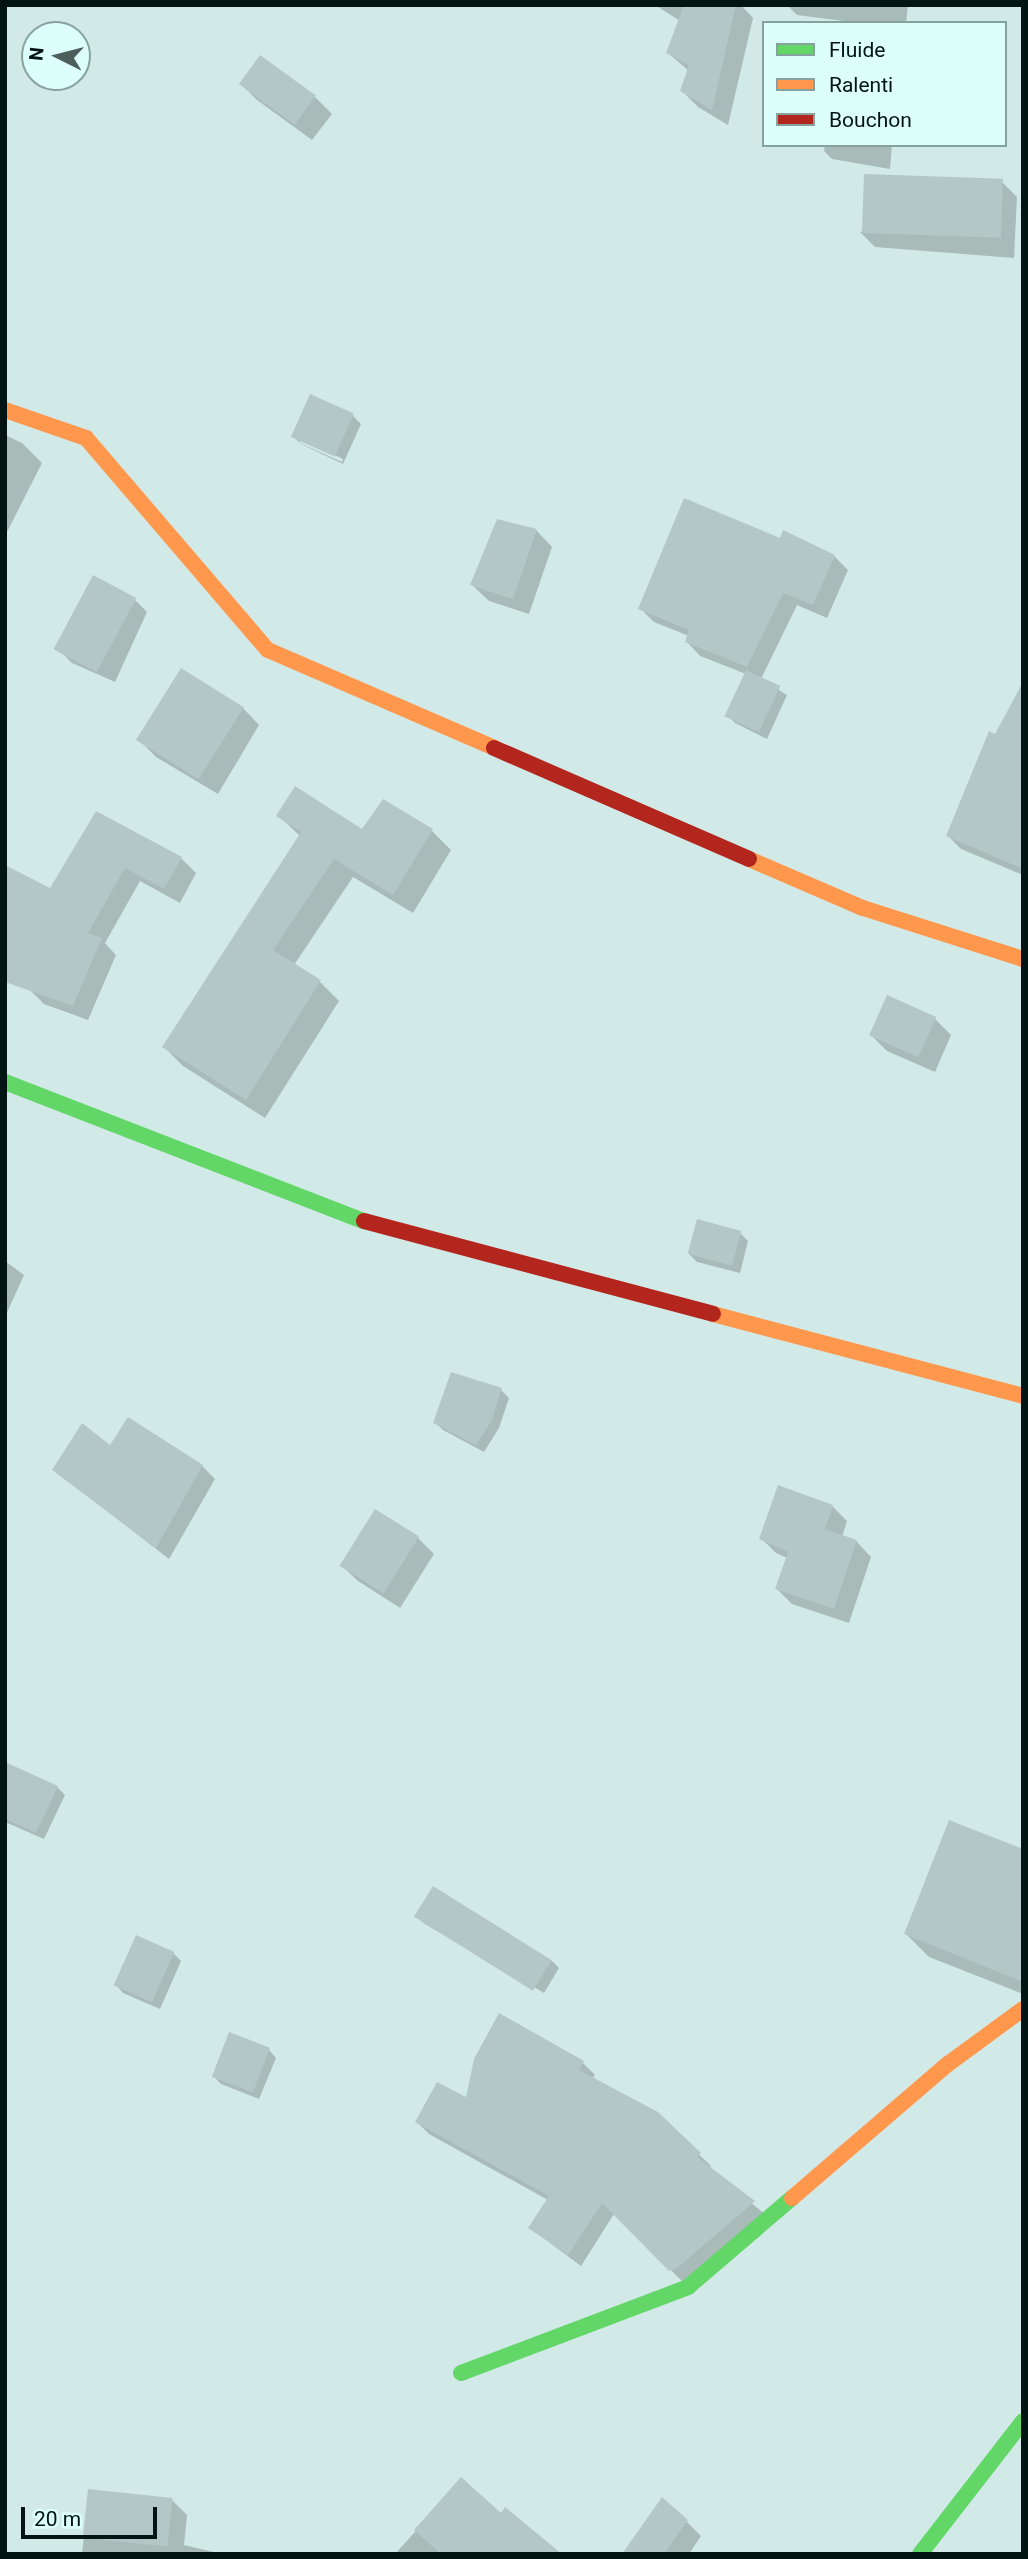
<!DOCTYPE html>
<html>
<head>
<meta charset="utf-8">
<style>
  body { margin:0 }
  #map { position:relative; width:1028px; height:2559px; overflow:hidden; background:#d2eae7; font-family:Roboto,sans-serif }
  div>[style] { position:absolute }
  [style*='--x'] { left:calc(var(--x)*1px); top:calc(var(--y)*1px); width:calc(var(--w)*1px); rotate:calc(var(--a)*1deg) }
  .shadow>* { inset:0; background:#0003 }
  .building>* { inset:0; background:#b4c7c7; transform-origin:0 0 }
  .fast>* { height:16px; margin:-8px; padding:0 8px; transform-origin:8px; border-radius:8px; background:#63d668 }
  .slow>* { height:16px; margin:-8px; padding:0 8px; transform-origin:8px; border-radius:8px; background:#ff974d }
  .jam>* { height:16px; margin:-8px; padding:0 8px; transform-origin:8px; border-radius:8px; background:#b3261e }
  span { translate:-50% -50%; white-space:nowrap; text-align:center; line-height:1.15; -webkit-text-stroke:5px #dcfffb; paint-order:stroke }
  .frame { position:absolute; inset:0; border:7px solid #041412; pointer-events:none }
  .legend { position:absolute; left:762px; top:21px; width:245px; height:126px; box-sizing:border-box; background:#dcfffb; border:2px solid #86a19e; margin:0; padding:9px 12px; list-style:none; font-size:21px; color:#041412 }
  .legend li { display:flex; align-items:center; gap:14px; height:35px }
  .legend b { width:35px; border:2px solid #86a19e }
  .north { position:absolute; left:21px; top:21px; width:70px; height:70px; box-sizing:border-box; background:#dcfffb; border:2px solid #86a19e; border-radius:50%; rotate:276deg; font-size:19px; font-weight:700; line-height:28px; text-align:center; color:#041412 }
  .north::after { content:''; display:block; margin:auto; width:24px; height:32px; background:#4c5f5d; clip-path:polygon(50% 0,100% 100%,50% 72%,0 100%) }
  .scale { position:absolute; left:21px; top:2507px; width:136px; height:32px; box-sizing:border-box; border:4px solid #041412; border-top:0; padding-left:9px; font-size:21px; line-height:24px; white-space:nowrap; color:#041412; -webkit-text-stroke:5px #dcfffb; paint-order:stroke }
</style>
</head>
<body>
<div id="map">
  <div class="shadow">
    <div style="clip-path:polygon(655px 5px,741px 5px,753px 18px,728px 125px,698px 107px,682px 91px,689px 71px,668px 53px,680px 21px)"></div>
    <div style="clip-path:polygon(787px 5px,908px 5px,906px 23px,859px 23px,797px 15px)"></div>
    <div style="clip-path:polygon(261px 58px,315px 97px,332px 114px,312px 140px,257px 100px,241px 84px)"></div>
    <div style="clip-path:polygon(825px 145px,892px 145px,890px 169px,832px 159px,824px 151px)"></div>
    <div style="clip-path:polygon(1002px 182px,1017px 197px,1014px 258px,875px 247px,860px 232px)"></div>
    <div style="clip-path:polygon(evenodd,311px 396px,353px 416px,361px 424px,343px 464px,301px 444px,293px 436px,311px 396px,300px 439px,343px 459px,342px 462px,300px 443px,300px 439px)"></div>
    <div style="clip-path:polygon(5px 435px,22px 443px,42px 463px,5px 536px)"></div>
    <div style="clip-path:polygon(536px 530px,552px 547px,529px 614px,489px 601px,472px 585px)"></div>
    <div style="clip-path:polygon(834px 556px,848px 570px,827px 618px,797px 605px,761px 679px,787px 695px,767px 739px,735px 723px,727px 715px,746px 674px,700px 656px,687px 642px,689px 636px,654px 622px,640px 608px)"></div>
    <div style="clip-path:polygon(135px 600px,147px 612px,115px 682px,72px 663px,60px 651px)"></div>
    <div style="clip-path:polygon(243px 708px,259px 725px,218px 794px,156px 757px,140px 741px)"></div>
    <div style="clip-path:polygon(1023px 741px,1023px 875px,961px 849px,948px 836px)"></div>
    <div style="clip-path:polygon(384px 801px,432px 831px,451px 850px,413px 913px,353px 877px,294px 965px,320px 982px,339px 1001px,265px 1118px,183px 1066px,164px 1047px,301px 837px,279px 816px,362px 832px)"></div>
    <div style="clip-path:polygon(97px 813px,181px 858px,196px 873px,180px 903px,140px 881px,105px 943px,116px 955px,88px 1020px,44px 1004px,29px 989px,51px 891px)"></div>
    <div style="clip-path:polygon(935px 1019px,951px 1035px,935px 1072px,887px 1051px,871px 1035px)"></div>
    <div style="clip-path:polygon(740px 1233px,748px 1241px,740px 1273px,697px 1262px,689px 1254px)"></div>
    <div style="clip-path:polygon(5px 1261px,24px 1275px,5px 1317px)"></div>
    <div style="clip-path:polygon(501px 1390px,509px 1398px,499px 1428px,484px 1452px,443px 1430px,435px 1422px)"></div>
    <div style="clip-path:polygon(111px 1448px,202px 1466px,215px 1479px,169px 1559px,54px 1470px)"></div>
    <div style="clip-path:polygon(832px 1506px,847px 1521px,842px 1537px,856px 1541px,871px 1557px,849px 1623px,792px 1604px,777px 1589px,787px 1558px,776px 1553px,761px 1538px)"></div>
    <div style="clip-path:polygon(418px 1538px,434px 1554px,400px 1608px,358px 1581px,341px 1565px)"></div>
    <div style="clip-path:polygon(5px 1766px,57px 1787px,65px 1795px,44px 1839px,5px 1822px)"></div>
    <div style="clip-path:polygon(1023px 1851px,1023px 1994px,929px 1957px,906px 1934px)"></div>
    <div style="clip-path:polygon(417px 1917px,551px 1960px,559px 1968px,544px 1993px,425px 1924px)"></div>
    <div style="clip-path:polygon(173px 1953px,181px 1961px,160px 2009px,123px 1993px,116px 1985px)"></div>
    <div style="clip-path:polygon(269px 2050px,276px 2058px,259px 2099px,221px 2084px,213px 2076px)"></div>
    <div style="clip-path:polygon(583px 2063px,595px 2075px,592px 2079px,657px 2114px,711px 2166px,709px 2169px,765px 2214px,683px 2282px,614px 2214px,581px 2266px,530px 2228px,548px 2200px,429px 2134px,417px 2122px,467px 2100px)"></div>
    <div style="clip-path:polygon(462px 2480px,501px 2515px,559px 2554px,395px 2554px)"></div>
    <div style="clip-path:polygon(89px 2490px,172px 2500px,187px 2515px,184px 2545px,222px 2554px,82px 2554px)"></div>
    <div style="clip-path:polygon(687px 2522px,701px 2536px,689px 2554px,625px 2554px)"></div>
  </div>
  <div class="building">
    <div style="clip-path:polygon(684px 5px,736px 5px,712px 110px,680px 91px,689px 65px,666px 53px)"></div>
    <div style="left:260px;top:55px;width:69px;height:36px;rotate:36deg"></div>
    <div style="left:864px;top:174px;width:139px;height:59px;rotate:2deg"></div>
    <div style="left:310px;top:394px;width:48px;height:47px;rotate:24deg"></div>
    <div style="clip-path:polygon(684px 498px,780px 538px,783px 530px,835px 555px,813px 605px,783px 593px,747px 667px,685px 642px,689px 630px,638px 609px)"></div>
    <div style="clip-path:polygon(497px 519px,537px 529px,513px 599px,470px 585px)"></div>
    <div style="left:93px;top:575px;width:49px;height:84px;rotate:28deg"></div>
    <div style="left:181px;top:668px;width:74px;height:85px;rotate:32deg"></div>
    <div style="left:746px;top:670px;width:38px;height:51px;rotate:25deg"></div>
    <div style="clip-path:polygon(1023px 682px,1023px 869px,946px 836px,989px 731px,995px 734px)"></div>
    <div style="clip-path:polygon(295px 786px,362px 829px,383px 799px,433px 829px,393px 895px,334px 859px,273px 950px,321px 980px,246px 1100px,162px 1047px,301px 832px,276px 816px)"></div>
    <div style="clip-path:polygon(96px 811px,182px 857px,164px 889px,125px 868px,88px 933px,102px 938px,73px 1006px,5px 982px,5px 865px,50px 888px)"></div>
    <div style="left:887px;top:995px;width:54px;height:44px;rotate:24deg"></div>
    <div style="left:697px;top:1219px;width:46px;height:36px;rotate:15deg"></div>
    <div style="clip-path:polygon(451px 1372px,502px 1388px,492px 1420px,476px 1445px,433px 1423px)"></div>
    <div style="clip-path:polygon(128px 1417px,203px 1465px,156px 1548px,52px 1470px,82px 1423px,110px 1445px)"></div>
    <div style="clip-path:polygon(778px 1485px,833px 1505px,825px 1529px,857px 1540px,834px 1609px,775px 1589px,788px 1552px,759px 1539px)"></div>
    <div style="left:375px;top:1509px;width:52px;height:67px;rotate:32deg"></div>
    <div style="clip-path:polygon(5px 1762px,58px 1786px,36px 1833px,5px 1819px)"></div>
    <div style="clip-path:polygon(949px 1820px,1023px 1849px,1023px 1982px,904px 1934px)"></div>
    <div style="left:433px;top:1886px;width:140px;height:36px;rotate:32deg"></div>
    <div style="left:136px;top:1935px;width:42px;height:55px;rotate:24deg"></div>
    <div style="clip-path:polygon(499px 2013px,584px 2061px,579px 2070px,658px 2112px,701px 2153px,697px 2157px,755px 2201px,677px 2268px,669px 2271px,602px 2203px,568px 2255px,528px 2228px,549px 2196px,415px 2122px,437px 2082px,466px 2097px,474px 2059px)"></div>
    <div style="left:229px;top:2032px;width:44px;height:48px;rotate:21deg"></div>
    <div style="clip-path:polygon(461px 2477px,501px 2513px,505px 2507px,562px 2554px,441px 2554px,414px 2530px)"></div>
    <div style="left:88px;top:2489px;width:85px;height:49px;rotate:6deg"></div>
    <div style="clip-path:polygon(662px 2497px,688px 2520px,664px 2554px,622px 2554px)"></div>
  </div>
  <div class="fast">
    <div style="--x:5;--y:1082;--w:385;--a:21.2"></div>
    <div style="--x:461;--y:2373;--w:243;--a:-20.7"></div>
    <div style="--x:688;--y:2287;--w:137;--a:-40.6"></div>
    <div style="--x:920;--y:2554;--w:168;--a:-52.2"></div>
  </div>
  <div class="slow">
    <div style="--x:5;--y:410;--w:86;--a:19.1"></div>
    <div style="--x:86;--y:438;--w:279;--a:49.4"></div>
    <div style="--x:268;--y:650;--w:246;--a:23.4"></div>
    <div style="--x:749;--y:859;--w:124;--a:23.3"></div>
    <div style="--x:863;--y:908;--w:168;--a:17.7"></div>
    <div style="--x:713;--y:1314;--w:321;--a:14.8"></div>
    <div style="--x:792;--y:2198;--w:206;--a:-40.7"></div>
    <div style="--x:948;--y:2064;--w:93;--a:-36.3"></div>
  </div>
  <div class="jam">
    <div style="--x:494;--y:748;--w:278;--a:23.5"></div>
    <div style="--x:364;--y:1221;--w:361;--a:14.9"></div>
  </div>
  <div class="frame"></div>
  <ul class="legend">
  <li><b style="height:9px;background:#63d668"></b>Fluide</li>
  <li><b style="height:9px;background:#ff974d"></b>Ralenti</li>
  <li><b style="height:9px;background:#b3261e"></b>Bouchon</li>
  </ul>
  <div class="north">N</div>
  <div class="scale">20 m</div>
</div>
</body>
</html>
